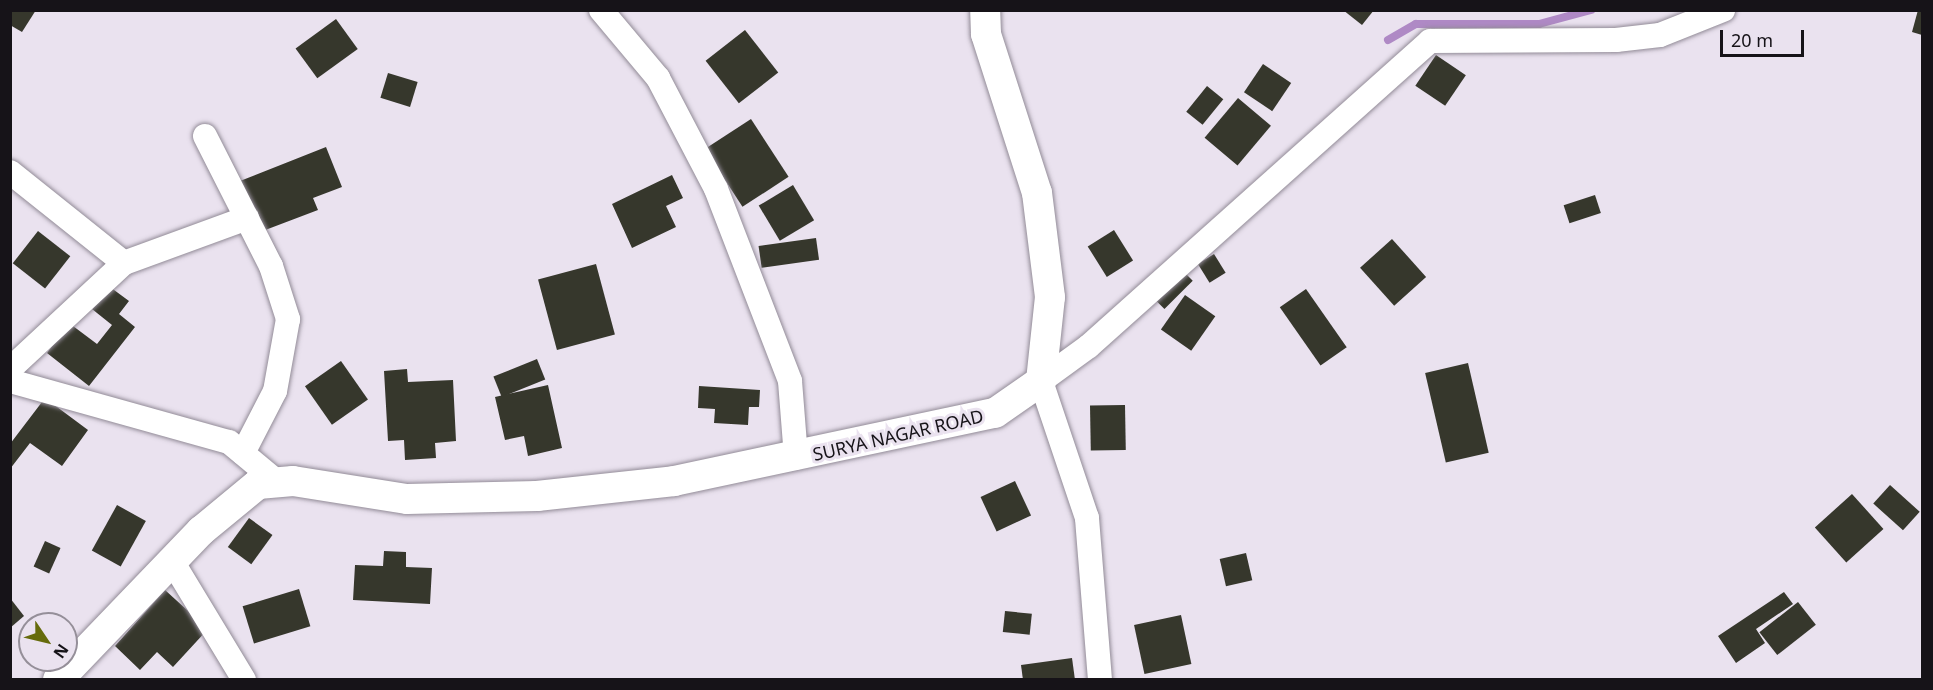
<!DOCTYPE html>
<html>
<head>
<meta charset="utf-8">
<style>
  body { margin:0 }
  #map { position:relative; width:1933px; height:690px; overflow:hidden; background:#eae2ef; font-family:"Noto Sans",sans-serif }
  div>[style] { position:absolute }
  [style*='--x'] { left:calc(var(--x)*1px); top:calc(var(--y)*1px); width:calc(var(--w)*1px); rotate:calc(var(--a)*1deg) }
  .stream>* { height:8px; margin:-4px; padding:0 4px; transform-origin:4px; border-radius:4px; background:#af89c5 }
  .building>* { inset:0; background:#36372c; transform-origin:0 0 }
  .roads { filter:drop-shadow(0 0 2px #928b97) drop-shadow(0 0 2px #928b97) }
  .minor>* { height:24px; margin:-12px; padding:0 12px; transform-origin:12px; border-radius:12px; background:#fff }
  .tertiary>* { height:30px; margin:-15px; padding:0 15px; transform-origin:15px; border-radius:15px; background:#fff }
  span { translate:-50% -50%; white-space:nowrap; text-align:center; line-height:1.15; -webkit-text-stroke:6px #eae2ef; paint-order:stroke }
  .street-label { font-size:18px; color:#161318 }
  .frame { position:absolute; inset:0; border:12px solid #161318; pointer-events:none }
  .north { position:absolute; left:18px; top:612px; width:60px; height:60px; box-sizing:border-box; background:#eae2ef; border:2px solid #958f99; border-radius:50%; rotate:125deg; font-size:16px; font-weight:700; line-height:24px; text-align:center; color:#161318 }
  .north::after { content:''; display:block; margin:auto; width:21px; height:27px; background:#666b0c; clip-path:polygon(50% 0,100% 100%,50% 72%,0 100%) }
  .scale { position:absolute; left:1720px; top:30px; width:84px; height:27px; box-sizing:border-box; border:3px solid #161318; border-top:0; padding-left:8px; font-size:18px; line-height:21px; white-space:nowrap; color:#161318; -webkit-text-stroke:4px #eae2ef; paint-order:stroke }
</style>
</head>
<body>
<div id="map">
  <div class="stream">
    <div style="--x:1388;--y:40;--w:32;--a:-30"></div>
    <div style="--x:1416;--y:24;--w:123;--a:0"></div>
    <div style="--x:1539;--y:24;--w:54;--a:-15.1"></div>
  </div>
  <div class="building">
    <div style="clip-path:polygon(10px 10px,36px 10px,22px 32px,10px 25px)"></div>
    <div style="clip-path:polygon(1343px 10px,1374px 10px,1362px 25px)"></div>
    <div style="clip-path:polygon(1918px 10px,1922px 10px,1922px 35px,1912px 32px)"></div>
    <div style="left:336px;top:19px;width:37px;height:50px;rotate:54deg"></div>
    <div style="left:745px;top:30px;width:54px;height:50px;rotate:52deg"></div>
    <div style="left:1436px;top:55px;width:36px;height:37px;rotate:34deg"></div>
    <div style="left:1263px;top:64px;width:34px;height:34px;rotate:34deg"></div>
    <div style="left:388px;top:73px;width:31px;height:26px;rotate:17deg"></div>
    <div style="left:1207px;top:86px;width:21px;height:33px;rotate:39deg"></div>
    <div style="left:1238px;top:98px;width:43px;height:52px;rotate:40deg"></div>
    <div style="left:751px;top:119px;width:69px;height:55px;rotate:57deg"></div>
    <div style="clip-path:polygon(326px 147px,342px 187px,313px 198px,318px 210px,260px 232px,240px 181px)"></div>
    <div style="clip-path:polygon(672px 175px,683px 198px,666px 206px,676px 227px,632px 248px,612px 204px)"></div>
    <div style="left:793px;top:185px;width:41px;height:40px;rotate:59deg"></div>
    <div style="left:1595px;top:195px;width:19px;height:33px;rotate:72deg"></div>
    <div style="left:1114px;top:230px;width:36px;height:31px;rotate:58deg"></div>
    <div style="left:38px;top:231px;width:41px;height:41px;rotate:38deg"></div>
    <div style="left:816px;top:238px;width:22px;height:58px;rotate:82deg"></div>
    <div style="left:1392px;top:239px;width:51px;height:43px;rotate:48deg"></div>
    <div style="left:1214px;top:254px;width:22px;height:19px;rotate:58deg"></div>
    <div style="left:596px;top:264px;width:73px;height:60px;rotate:75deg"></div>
    <div style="left:1180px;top:268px;width:18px;height:40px;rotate:45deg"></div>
    <div style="clip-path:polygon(110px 287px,129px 301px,119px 314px,135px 327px,89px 386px,47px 353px,69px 323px,97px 344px,112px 325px,92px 309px)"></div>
    <div style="left:1306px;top:289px;width:71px;height:32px;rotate:55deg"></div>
    <div style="left:1185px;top:295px;width:37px;height:42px;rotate:35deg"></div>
    <div style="left:537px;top:359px;width:22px;height:47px;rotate:68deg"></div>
    <div style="left:341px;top:361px;width:47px;height:44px;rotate:55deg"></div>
    <div style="left:1468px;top:363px;width:92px;height:44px;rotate:77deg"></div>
    <div style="clip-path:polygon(407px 369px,408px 382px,453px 380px,456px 441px,435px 443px,436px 458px,405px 460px,404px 440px,388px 441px,384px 371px)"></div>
    <div style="clip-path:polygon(548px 385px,562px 448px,528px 456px,524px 436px,505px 440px,495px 397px)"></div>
    <div style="clip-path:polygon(699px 386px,760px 390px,759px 407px,749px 407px,748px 425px,714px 423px,715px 409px,698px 408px)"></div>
    <div style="clip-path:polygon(45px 398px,88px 430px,62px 466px,30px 443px,10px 469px,10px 444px)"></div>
    <div style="left:1125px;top:405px;width:45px;height:35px;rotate:89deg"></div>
    <div style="left:1015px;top:481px;width:38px;height:38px;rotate:65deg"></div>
    <div style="left:1890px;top:485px;width:40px;height:25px;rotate:42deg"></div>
    <div style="left:1852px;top:494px;width:47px;height:50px;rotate:48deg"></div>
    <div style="left:117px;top:505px;width:33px;height:52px;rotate:29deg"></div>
    <div style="left:249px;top:518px;width:29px;height:36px;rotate:36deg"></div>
    <div style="left:45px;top:541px;width:17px;height:28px;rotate:24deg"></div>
    <div style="clip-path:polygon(384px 551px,406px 552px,406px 567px,432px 568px,430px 604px,353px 600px,355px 565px,383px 566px)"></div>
    <div style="left:1246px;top:553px;width:28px;height:27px;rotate:77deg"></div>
    <div style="left:299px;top:589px;width:39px;height:59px;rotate:73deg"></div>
    <div style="clip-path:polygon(165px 590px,208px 629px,173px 667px,157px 652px,140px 670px,115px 646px)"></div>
    <div style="clip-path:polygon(1784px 592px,1793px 604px,1756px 629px,1765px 643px,1736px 663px,1718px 636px)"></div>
    <div style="clip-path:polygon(10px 598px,24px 616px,10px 628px)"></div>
    <div style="left:1798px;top:602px;width:29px;height:49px;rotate:52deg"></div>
    <div style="left:1005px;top:611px;width:27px;height:21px;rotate:6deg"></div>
    <div style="left:1181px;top:615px;width:50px;height:48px;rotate:78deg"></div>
    <div style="clip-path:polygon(1072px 658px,1075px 680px,1023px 680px,1021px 665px)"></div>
  </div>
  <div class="roads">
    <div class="minor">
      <div style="--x:601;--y:10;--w:89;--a:50"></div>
      <div style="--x:658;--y:78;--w:125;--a:62.4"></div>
      <div style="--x:716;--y:189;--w:206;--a:68.9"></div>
      <div style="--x:790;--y:381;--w:77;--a:85.5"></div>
      <div style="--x:205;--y:136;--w:146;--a:63.1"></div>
      <div style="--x:271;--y:266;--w:56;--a:72.2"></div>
      <div style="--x:288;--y:319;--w:73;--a:100.2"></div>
      <div style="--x:275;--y:391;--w:70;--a:117.3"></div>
      <div style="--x:10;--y:172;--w:146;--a:38.6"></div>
      <div style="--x:10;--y:369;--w:156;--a:-42.9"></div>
      <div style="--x:124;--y:263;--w:131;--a:-20.1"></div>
      <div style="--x:10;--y:381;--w:227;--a:15.6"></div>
      <div style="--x:229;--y:442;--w:60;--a:39.6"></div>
      <div style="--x:172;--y:561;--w:139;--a:58.8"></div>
      <div style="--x:1100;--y:680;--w:163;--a:-94.6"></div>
      <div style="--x:1087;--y:518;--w:145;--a:-108.6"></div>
      <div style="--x:1041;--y:381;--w:59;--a:-36.1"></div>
      <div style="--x:1089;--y:346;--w:457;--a:-41.8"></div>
      <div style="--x:1430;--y:41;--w:186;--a:-0.3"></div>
      <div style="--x:1616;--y:40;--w:44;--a:-6.5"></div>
      <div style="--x:1660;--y:35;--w:68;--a:-21.6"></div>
    </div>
    <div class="tertiary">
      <div style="--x:58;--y:680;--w:207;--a:-46.2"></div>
      <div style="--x:201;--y:531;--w:74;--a:-39.5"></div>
      <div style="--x:258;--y:484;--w:35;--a:-5"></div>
      <div style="--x:293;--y:481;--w:115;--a:9"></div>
      <div style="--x:407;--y:499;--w:130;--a:-1.3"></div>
      <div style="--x:537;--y:496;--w:138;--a:-6.2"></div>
      <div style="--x:674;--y:481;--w:328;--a:-12"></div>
      <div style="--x:995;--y:413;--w:56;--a:-34.8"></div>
      <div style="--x:1041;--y:381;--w:84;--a:-83.9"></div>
      <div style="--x:1050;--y:297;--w:105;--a:-97.1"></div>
      <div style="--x:1037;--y:193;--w:167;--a:-107.8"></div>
      <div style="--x:986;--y:34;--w:24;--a:-92"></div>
    </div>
  </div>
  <div class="street-label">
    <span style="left:898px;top:435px;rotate:-13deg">SURYA NAGAR ROAD</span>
  </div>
  <div class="frame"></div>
  <div class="north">N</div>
  <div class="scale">20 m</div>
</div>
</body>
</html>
